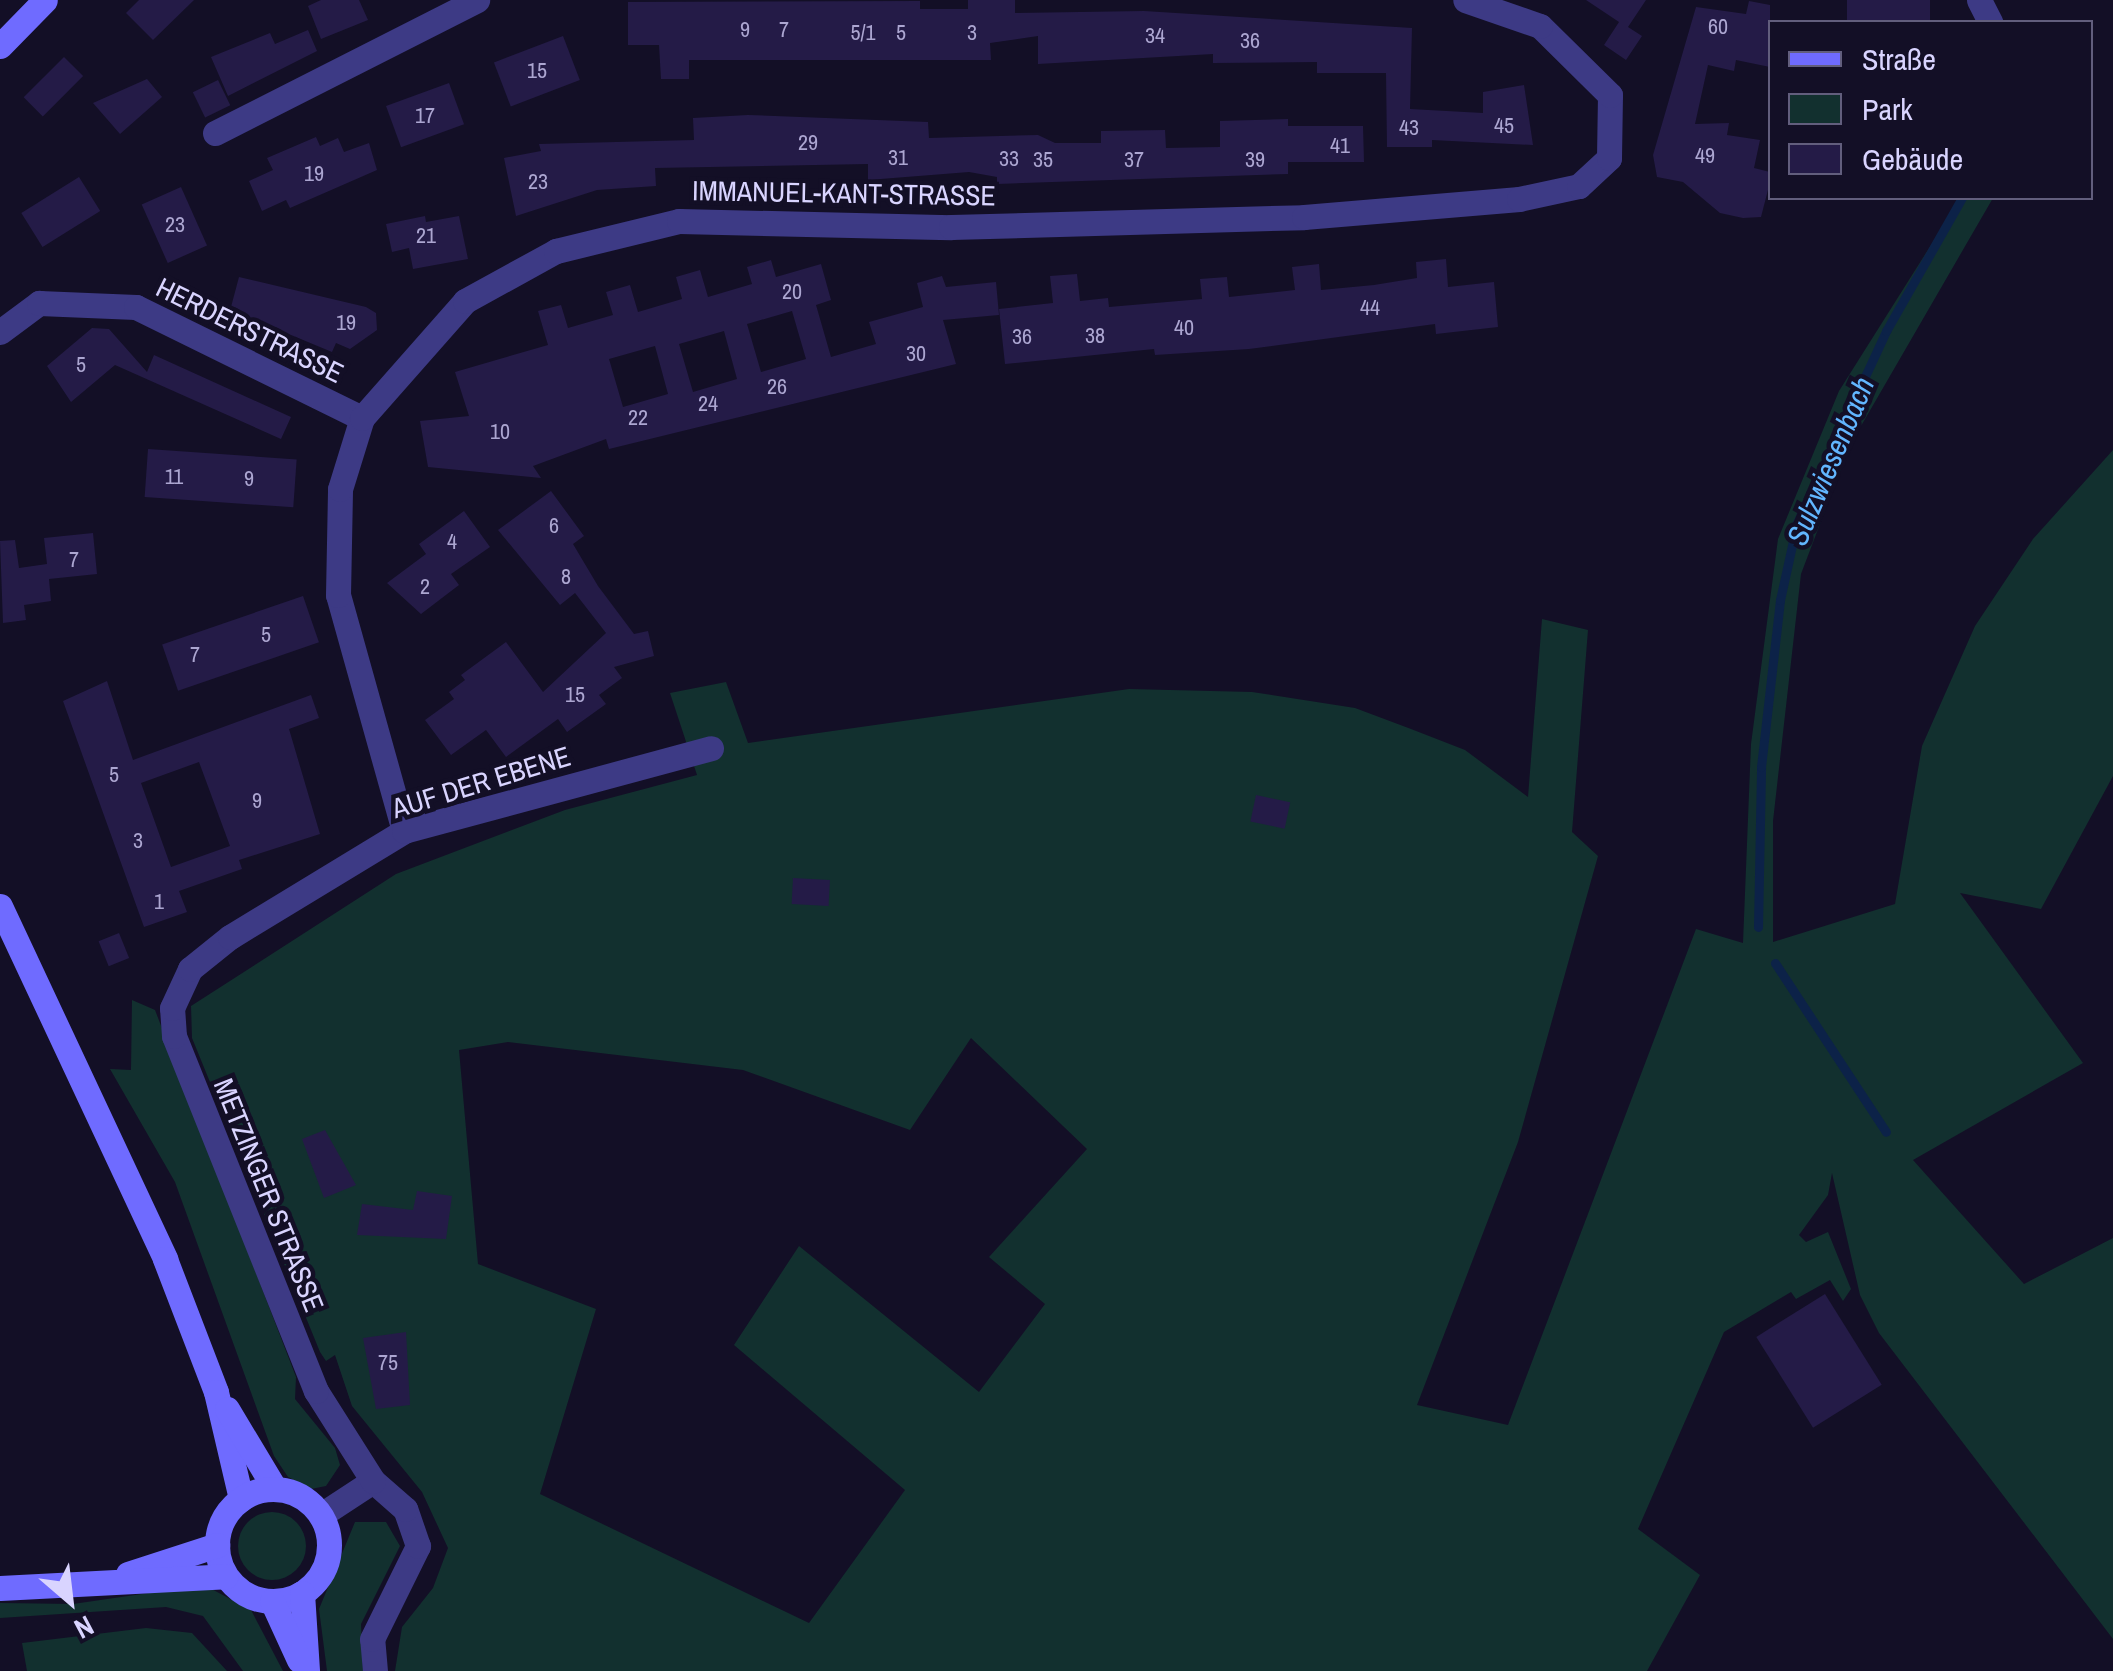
<!DOCTYPE html>
<html>
<head>
<meta charset="utf-8">
<style>
  body { margin:0 }
  #map { position:relative; width:2113px; height:1671px; overflow:hidden; background:#130f26; font-family:"Archivo Narrow",sans-serif }
  div>[style] { position:absolute }
  [style*='--x'] { left:calc(var(--x)*1px); top:calc(var(--y)*1px); width:calc(var(--w)*1px); rotate:calc(var(--a)*1deg) }
  .green>* { inset:0; background:#12302f }
  .round { border-radius:50% }
  .stream>* { height:9px; margin:-4.5px; padding:0 4.5px; transform-origin:4.5px; border-radius:4.5px; background:#0c2248 }
  .building>* { inset:0; background:#241b47; transform-origin:0 0 }
  .minor>* { height:25px; margin:-12.5px; padding:0 12.5px; transform-origin:12.5px; border-radius:12.5px; background:#3d3a85 }
  .secondary>* { height:25px; margin:-12.5px; padding:0 12.5px; transform-origin:12.5px; border-radius:12.5px; background:#6f6bff }
  .secondary>.ring { margin:-12.5px; padding:0; box-sizing:content-box; background:none; border:25px solid #6f6bff; border-radius:50% }
  span { translate:-50% -50%; white-space:nowrap; text-align:center; line-height:1.15; -webkit-text-stroke:9px #130f26; paint-order:stroke }
  .number-label { font-size:22px; color:#aca6d1 }
  .number-label span { -webkit-text-stroke-width:0 }
  .street-label { font-size:28px; color:#d9d4ff }
  .water-label { font-size:30px; color:#62b6ff; font-style:italic }
  .legend { position:absolute; left:1768px; top:20px; width:325px; height:180px; box-sizing:border-box; background:#130f26; border:2px solid #625e7d; margin:0; padding:12px 18px; list-style:none; font-size:30px; color:#d9d4ff }
  .legend li { display:flex; align-items:center; gap:20px; height:50px }
  .legend b { width:50px; border:2px solid #625e7d }
  .north { position:absolute; left:20px; top:1551px; width:100px; height:100px; -webkit-text-stroke:8px #130f26; paint-order:stroke; rotate:152deg; font-size:28px; font-weight:700; line-height:40px; text-align:center; color:#d9d4ff }
  .north::after { content:''; display:block; margin:auto; width:35px; height:45px; background:#d9d4ff; clip-path:polygon(50% 0,100% 100%,50% 72%,0 100%) }
</style>
</head>
<body>
<div id="map">
  <div class="green">
    <div style="clip-path:polygon(evenodd,1993px 198px,1850px 445px,1801px 574px,1773px 821px,1773px 942px,1895px 904px,1922px 746px,1975px 626px,2033px 539px,2113px 450px,2113px 776px,2041px 909px,1960px 893px,2083px 1063px,1913px 1160px,2024px 1284px,2113px 1238px,2113px 1639px,1879px 1333px,1860px 1295px,1832px 1173px,1828px 1195px,1799px 1235px,1806px 1242px,1828px 1232px,1851px 1289px,1843px 1301px,1830px 1280px,1796px 1299px,1791px 1292px,1724px 1332px,1638px 1529px,1700px 1575px,1647px 1671px,395px 1671px,402px 1627px,433px 1588px,448px 1548px,422px 1492px,352px 1406px,335px 1355px,326px 1361px,320px 1352px,192px 1038px,191px 1006px,396px 874px,565px 810px,697px 775px,670px 693px,726px 682px,748px 743px,1129px 689px,1252px 692px,1355px 708px,1411px 729px,1465px 750px,1528px 797px,1542px 619px,1588px 630px,1572px 832px,1598px 856px,1518px 1142px,1417px 1405px,1508px 1425px,1696px 929px,1743px 943px,1751px 744px,1778px 539px,1839px 391px,1960px 199px,1993px 198px,971px 1038px,1087px 1149px,989px 1257px,1045px 1304px,979px 1392px,799px 1246px,734px 1345px,905px 1490px,809px 1623px,540px 1494px,596px 1309px,478px 1264px,459px 1050px,508px 1042px,743px 1070px,910px 1130px,971px 1038px)"></div>
    <div style="clip-path:polygon(132px 1000px,155px 1010px,296px 1377px,295px 1399px,335px 1448px,340px 1465px,326px 1486px,311px 1489px,288px 1477px,274px 1456px,175px 1182px,110px 1069px,131px 1070px)"></div>
    <div class="round" style="left:238px;top:1512px;width:68px;height:68px"></div>
    <div style="clip-path:polygon(355px 1522px,386px 1522px,400px 1546px,361px 1624px,363px 1671px,327px 1671px,319px 1609px)"></div>
    <div style="clip-path:polygon(204px 1585px,251px 1610px,283px 1671px,243px 1671px,203px 1616px,166px 1607px,0 1618px,0 1603px,73px 1604px)"></div>
    <div style="clip-path:polygon(146px 1628px,192px 1633px,227px 1671px,27px 1671px,22px 1643px)"></div>
  </div>
  <div class="stream">
    <div style="--x:1758;--y:927;--w:160;--a:-88.9"></div>
    <div style="--x:1761;--y:767;--w:168;--a:-83.5"></div>
    <div style="--x:1780;--y:600;--w:79;--a:-77.6"></div>
    <div style="--x:1797;--y:523;--w:212;--a:-65.1"></div>
    <div style="--x:1886;--y:331;--w:153;--a:-60.3"></div>
    <div style="--x:1775;--y:963;--w:202;--a:56.7"></div>
  </div>
  <div class="building">
    <div style="clip-path:polygon(139px 0,194px 0,153px 40px,126px 13px)"></div>
    <div style="clip-path:polygon(321px 0,359px 0,368px 20px,321px 39px,308px 6px)"></div>
    <div style="clip-path:polygon(968px 0,1015px 0,1015px 13px,1144px 11px,1412px 28px,1410px 109px,1483px 113px,1483px 92px,1524px 85px,1533px 145px,1432px 140px,1432px 147px,1387px 147px,1386px 73px,1317px 73px,1317px 62px,1213px 63px,1213px 54px,1038px 64px,1038px 36px,990px 43px,991px 60px,689px 60px,689px 79px,661px 79px,659px 45px,628px 45px,628px 2px,920px 1px,920px 9px,968px 9px)"></div>
    <div style="clip-path:polygon(1586px 0,1646px 0,1628px 27px,1642px 36px,1626px 60px,1604px 45px,1619px 22px)"></div>
    <div style="left:1847px;top:0;width:83px;height:23px"></div>
    <div style="clip-path:polygon(1749px 1px,1770px 5px,1770px 67px,1736px 60px,1734px 71px,1708px 65px,1695px 124px,1729px 123px,1727px 135px,1760px 140px,1754px 168px,1770px 172px,1770px 182px,1761px 217px,1743px 218px,1720px 213px,1683px 182px,1657px 177px,1653px 155px,1696px 7px,1746px 14px)"></div>
    <div style="clip-path:polygon(308px 30px,317px 51px,228px 96px,211px 57px,270px 33px,275px 44px)"></div>
    <div style="left:563px;top:36px;width:47px;height:74px;rotate:69deg"></div>
    <div style="left:64px;top:57px;width:27px;height:57px;rotate:45deg"></div>
    <div style="clip-path:polygon(147px 79px,162px 97px,120px 134px,93px 103px)"></div>
    <div style="left:218px;top:80px;width:28px;height:28px;rotate:64deg"></div>
    <div style="left:449px;top:83px;width:44px;height:67px;rotate:70deg"></div>
    <div style="clip-path:polygon(748px 115px,928px 122px,929px 138px,1038px 135px,1055px 143px,1101px 143px,1101px 131px,1165px 130px,1166px 148px,1220px 147px,1220px 121px,1288px 119px,1288px 126px,1363px 126px,1364px 162px,1288px 162px,1288px 174px,997px 184px,997px 177px,969px 172px,868px 180px,868px 164px,655px 168px,656px 186px,597px 190px,516px 216px,504px 158px,541px 151px,539px 144px,694px 140px,693px 118px)"></div>
    <div style="clip-path:polygon(316px 137px,320px 146px,338px 138px,344px 152px,369px 143px,377px 170px,290px 208px,286px 200px,262px 211px,249px 181px,273px 170px,267px 158px)"></div>
    <div style="left:79px;top:177px;width:40px;height:68px;rotate:58deg"></div>
    <div style="left:181px;top:187px;width:64px;height:43px;rotate:66deg"></div>
    <div style="clip-path:polygon(425px 216px,426px 222px,459px 216px,468px 259px,413px 269px,409px 248px,392px 252px,386px 224px)"></div>
    <div style="clip-path:polygon(1446px 259px,1448px 287px,1494px 282px,1498px 327px,1436px 334px,1435px 324px,1249px 349px,1155px 355px,1154px 349px,1005px 364px,999px 309px,1053px 303px,1050px 276px,1077px 274px,1080px 301px,1108px 298px,1109px 307px,1202px 299px,1200px 279px,1227px 277px,1229px 297px,1295px 290px,1292px 267px,1319px 264px,1321px 290px,1374px 285px,1417px 278px,1416px 262px)"></div>
    <div style="clip-path:polygon(evenodd,771px 260px,776px 277px,821px 264px,831px 300px,816px 305px,831px 357px,876px 344px,869px 322px,923px 307px,917px 283px,942px 276px,946px 287px,996px 282px,999px 315px,943px 320px,956px 364px,609px 449px,606px 439px,533px 466px,541px 478px,428px 467px,420px 421px,469px 416px,455px 372px,548px 345px,538px 311px,561px 305px,568px 328px,613px 315px,606px 292px,630px 285px,638px 312px,682px 299px,676px 277px,700px 270px,708px 297px,752px 284px,747px 267px,771px 260px,792px 311px,806px 359px,761px 372px,747px 324px,792px 311px,771px 260px,724px 331px,737px 379px,693px 392px,679px 344px,724px 331px,771px 260px,655px 346px,668px 394px,623px 407px,609px 359px,655px 346px)"></div>
    <div style="clip-path:polygon(239px 277px,366px 307px,376px 313px,377px 330px,350px 349px,336px 343px,332px 352px,279px 330px,227px 322px)"></div>
    <div style="clip-path:polygon(92px 328px,109px 329px,147px 372px,154px 355px,291px 417px,281px 439px,115px 365px,71px 402px,47px 366px)"></div>
    <div style="left:148px;top:449px;width:149px;height:48px;rotate:4deg"></div>
    <div style="clip-path:polygon(551px 491px,584px 536px,573px 544px,598px 586px,634px 634px,648px 631px,654px 656px,614px 667px,622px 678px,599px 695px,606px 704px,567px 732px,558px 719px,506px 757px,486px 730px,451px 755px,425px 720px,454px 699px,449px 692px,465px 680px,461px 675px,506px 642px,543px 692px,606px 633px,575px 593px,560px 605px,498px 530px)"></div>
    <div style="clip-path:polygon(464px 511px,490px 547px,451px 574px,459px 585px,421px 614px,387px 583px,426px 554px,419px 544px)"></div>
    <div style="clip-path:polygon(93px 533px,97px 574px,49px 579px,51px 601px,24px 605px,26px 620px,3px 623px,0 541px,15px 540px,19px 568px,47px 564px,44px 538px)"></div>
    <div style="left:303px;top:596px;width:49px;height:149px;rotate:71deg"></div>
    <div style="clip-path:polygon(evenodd,107px 681px,133px 760px,311px 695px,319px 718px,289px 729px,320px 834px,239px 860px,242px 869px,179px 891px,187px 912px,144px 927px,63px 701px,107px 681px,199px 762px,230px 846px,171px 867px,141px 783px,199px 762px)"></div>
    <div style="left:1256px;top:795px;width:35px;height:27px;rotate:12deg"></div>
    <div style="left:793px;top:878px;width:37px;height:26px;rotate:3deg"></div>
    <div style="left:119px;top:933px;width:27px;height:22px;rotate:68deg"></div>
    <div style="clip-path:polygon(325px 1130px,356px 1185px,324px 1198px,302px 1139px)"></div>
    <div style="clip-path:polygon(417px 1191px,452px 1196px,446px 1239px,357px 1235px,362px 1204px,413px 1210px)"></div>
    <div style="left:1825px;top:1294px;width:107px;height:81px;rotate:58deg"></div>
    <div style="clip-path:polygon(406px 1332px,410px 1405px,376px 1409px,363px 1338px)"></div>
  </div>
  <div class="minor">
    <div style="--x:1979;--y:0;--w:25;--a:63"></div>
    <div style="--x:215;--y:133;--w:294;--a:-26.9"></div>
    <div style="--x:0;--y:332;--w:49;--a:-36.6"></div>
    <div style="--x:39;--y:303;--w:97;--a:2.4"></div>
    <div style="--x:136;--y:307;--w:252;--a:26.2"></div>
    <div style="--x:404;--y:831;--w:245;--a:-105.6"></div>
    <div style="--x:338;--y:595;--w:106;--a:-88.9"></div>
    <div style="--x:340;--y:489;--w:74;--a:-72.8"></div>
    <div style="--x:362;--y:418;--w:156;--a:-48.6"></div>
    <div style="--x:465;--y:301;--w:104;--a:-28.8"></div>
    <div style="--x:556;--y:251;--w:127;--a:-13.7"></div>
    <div style="--x:679;--y:221;--w:272;--a:1.3"></div>
    <div style="--x:951;--y:227;--w:353;--a:-1.6"></div>
    <div style="--x:1304;--y:217;--w:216;--a:-4.8"></div>
    <div style="--x:1519;--y:199;--w:61;--a:-12.2"></div>
    <div style="--x:1579;--y:186;--w:41;--a:-43"></div>
    <div style="--x:1609;--y:158;--w:63;--a:-89.1"></div>
    <div style="--x:1610;--y:95;--w:98;--a:-135.4"></div>
    <div style="--x:1540;--y:26;--w:79;--a:-160.9"></div>
    <div style="--x:321;--y:1515;--w:62;--a:-33.2"></div>
    <div style="--x:375;--y:1671;--w:32;--a:-95"></div>
    <div style="--x:372;--y:1639;--w:104;--a:-63.7"></div>
    <div style="--x:418;--y:1546;--w:39;--a:-109"></div>
    <div style="--x:405;--y:1509;--w:43;--a:-138.8"></div>
    <div style="--x:373;--y:1481;--w:107;--a:-122.3"></div>
    <div style="--x:316;--y:1391;--w:382;--a:-111.8"></div>
    <div style="--x:174;--y:1036;--w:28;--a:-94"></div>
    <div style="--x:172;--y:1008;--w:43;--a:-65.2"></div>
    <div style="--x:190;--y:969;--w:51;--a:-38.7"></div>
    <div style="--x:230;--y:937;--w:204;--a:-31.3"></div>
    <div style="--x:404;--y:831;--w:318;--a:-15.1"></div>
  </div>
  <div class="secondary">
    <div style="--x:0;--y:46;--w:64;--a:-45.6"></div>
    <div style="--x:0;--y:906;--w:390;--a:64.9"></div>
    <div style="--x:165;--y:1259;--w:142;--a:69"></div>
    <div style="--x:216;--y:1392;--w:110;--a:76.8"></div>
    <div style="--x:227;--y:1409;--w:93;--a:59"></div>
    <div class="ring" style="left:217px;top:1489px;width:87px;height:87px"></div>
    <div style="--x:128;--y:1574;--w:94;--a:-18"></div>
    <div style="--x:0;--y:1588;--w:226;--a:-3"></div>
    <div style="--x:302;--y:1593;--w:78;--a:86.3"></div>
    <div style="--x:272;--y:1601;--w:65;--a:65.4"></div>
  </div>
  <div class="number-label">
    <span style="left:1718px;top:27px">60</span>
    <span style="left:745px;top:30px">9</span>
    <span style="left:784px;top:30px">7</span>
    <span style="left:863px;top:33px">5/1</span>
    <span style="left:901px;top:33px">5</span>
    <span style="left:972px;top:33px">3</span>
    <span style="left:1155px;top:36px">34</span>
    <span style="left:1250px;top:41px">36</span>
    <span style="left:537px;top:71px">15</span>
    <span style="left:425px;top:116px">17</span>
    <span style="left:1504px;top:126px">45</span>
    <span style="left:1409px;top:128px">43</span>
    <span style="left:808px;top:143px">29</span>
    <span style="left:1340px;top:146px">41</span>
    <span style="left:1705px;top:156px">49</span>
    <span style="left:898px;top:158px">31</span>
    <span style="left:1009px;top:159px">33</span>
    <span style="left:1043px;top:160px">35</span>
    <span style="left:1134px;top:160px">37</span>
    <span style="left:1255px;top:160px">39</span>
    <span style="left:314px;top:174px">19</span>
    <span style="left:538px;top:182px">23</span>
    <span style="left:175px;top:225px">23</span>
    <span style="left:426px;top:236px">21</span>
    <span style="left:792px;top:292px">20</span>
    <span style="left:1370px;top:308px">44</span>
    <span style="left:346px;top:323px">19</span>
    <span style="left:1184px;top:328px">40</span>
    <span style="left:1095px;top:336px">38</span>
    <span style="left:1022px;top:337px">36</span>
    <span style="left:916px;top:354px">30</span>
    <span style="left:81px;top:365px">5</span>
    <span style="left:777px;top:387px">26</span>
    <span style="left:708px;top:404px">24</span>
    <span style="left:638px;top:418px">22</span>
    <span style="left:500px;top:432px">10</span>
    <span style="left:174px;top:477px">11</span>
    <span style="left:249px;top:479px">9</span>
    <span style="left:554px;top:526px">6</span>
    <span style="left:452px;top:542px">4</span>
    <span style="left:74px;top:560px">7</span>
    <span style="left:566px;top:577px">8</span>
    <span style="left:425px;top:587px">2</span>
    <span style="left:266px;top:635px">5</span>
    <span style="left:195px;top:655px">7</span>
    <span style="left:575px;top:695px">15</span>
    <span style="left:114px;top:775px">5</span>
    <span style="left:257px;top:801px">9</span>
    <span style="left:138px;top:841px">3</span>
    <span style="left:159px;top:902px">1</span>
    <span style="left:388px;top:1363px">75</span>
  </div>
  <div class="street-label">
    <span style="left:844px;top:193px;rotate:1deg">IMMANUEL-KANT-STRASSE</span>
    <span style="left:250px;top:330px;rotate:26deg">HERDERSTRASSE</span>
    <span style="left:481px;top:782px;rotate:-17deg">AUF DER EBENE</span>
    <span style="left:269px;top:1195px;rotate:68deg">METZINGER STRASSE</span>
  </div>
  <div class="water-label">
    <span style="left:1830px;top:461px;rotate:-67deg">Sulzwiesenbach</span>
  </div>
  <ul class="legend">
  <li><b style="height:12px;background:#6f6bff"></b>Straße</li>
  <li><b style="height:28px;background:#12302f"></b>Park</li>
  <li><b style="height:28px;background:#241b47"></b>Gebäude</li>
  </ul>
  <div class="north">N</div>
</div>
</body>
</html>
